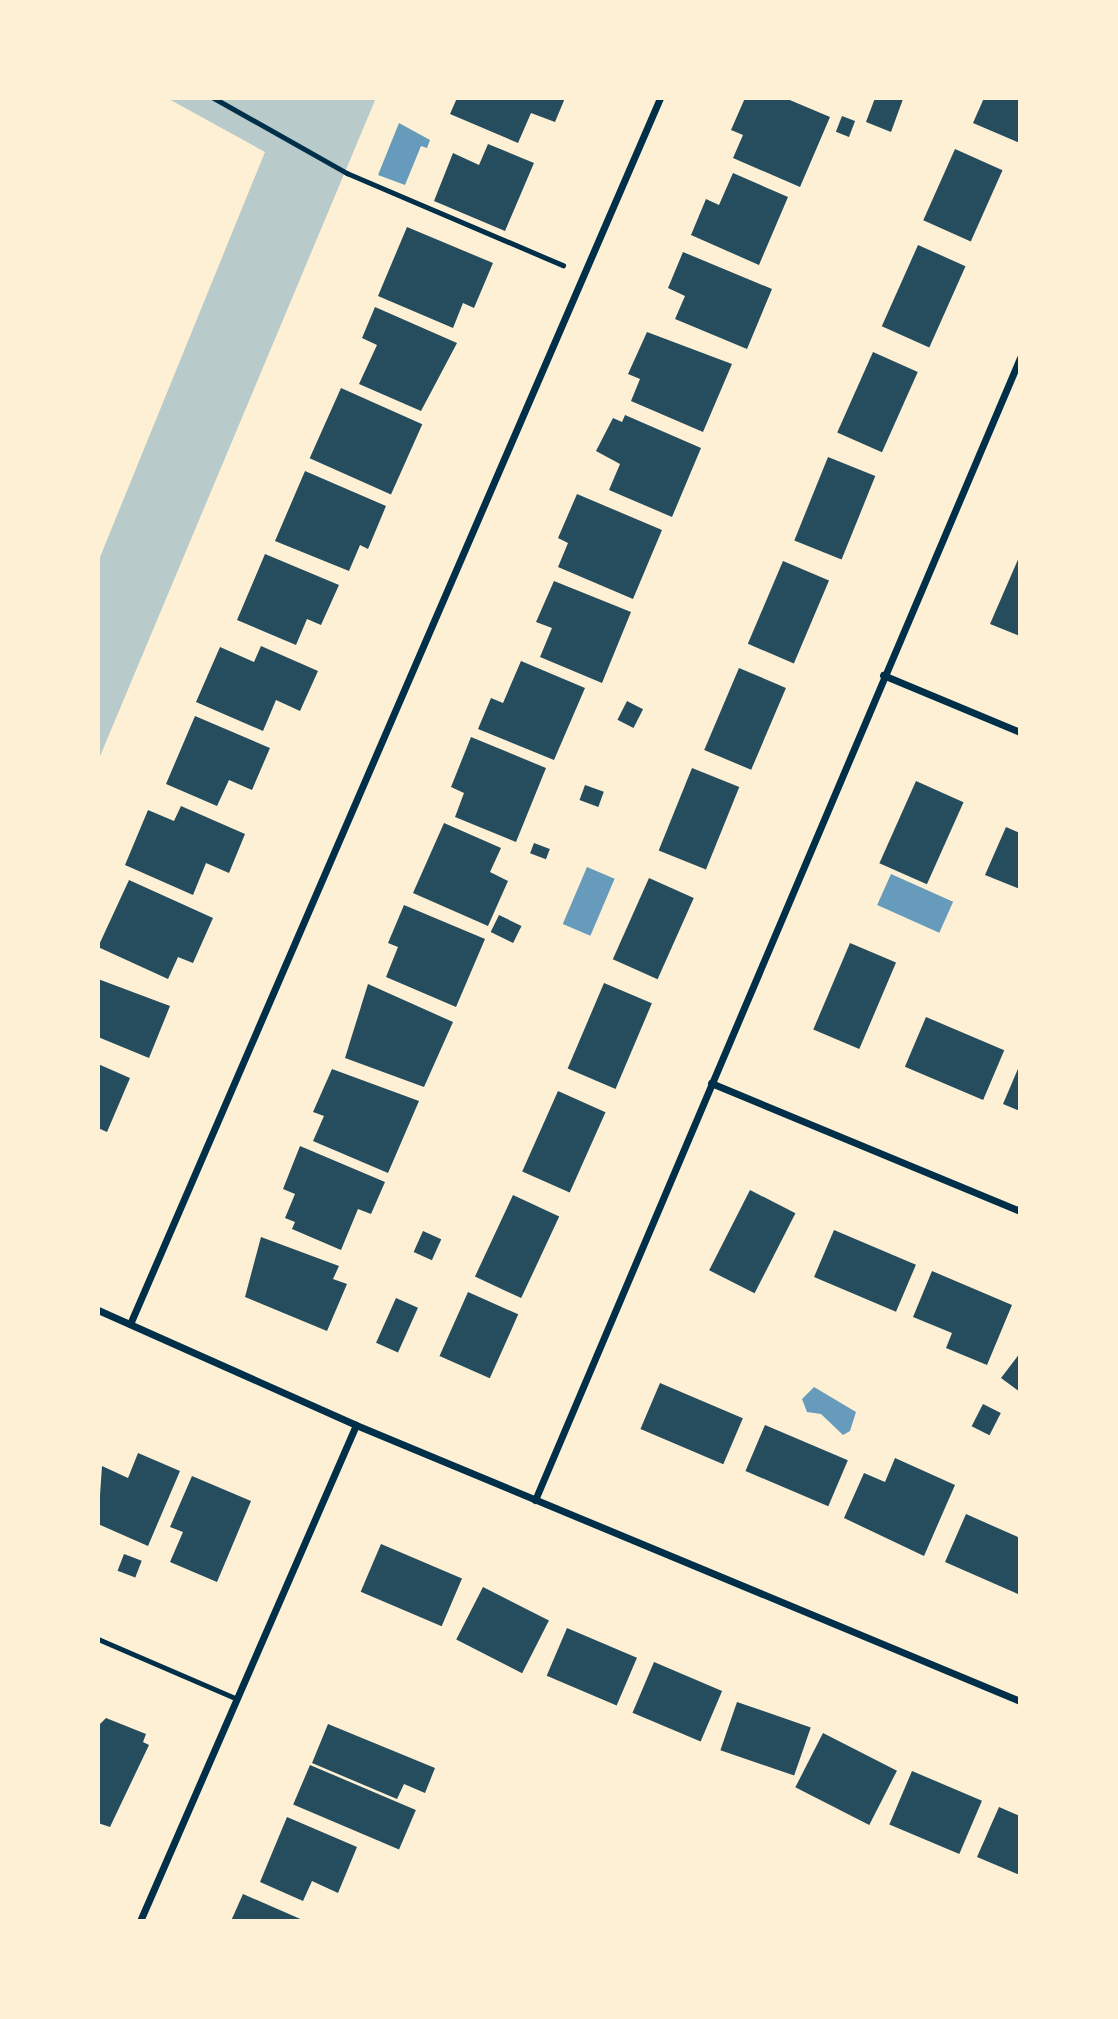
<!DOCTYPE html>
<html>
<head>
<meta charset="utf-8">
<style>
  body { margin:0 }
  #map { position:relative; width:1118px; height:2019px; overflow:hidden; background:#fdf0d5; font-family:"Golos Text",sans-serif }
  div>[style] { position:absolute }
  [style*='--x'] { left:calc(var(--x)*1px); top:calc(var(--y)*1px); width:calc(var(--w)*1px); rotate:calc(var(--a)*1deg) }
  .green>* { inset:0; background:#b9caca }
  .water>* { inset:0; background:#669bbc; transform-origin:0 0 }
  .building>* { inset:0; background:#264d5e; transform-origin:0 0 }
  .path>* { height:4.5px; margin:-2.25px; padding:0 2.25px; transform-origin:2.25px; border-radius:2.25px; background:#003049 }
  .service>* { height:5px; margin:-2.5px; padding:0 2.5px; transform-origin:2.5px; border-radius:2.5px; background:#003049 }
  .minor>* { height:7px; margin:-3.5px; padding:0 3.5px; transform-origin:3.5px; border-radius:3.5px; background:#003049 }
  span { translate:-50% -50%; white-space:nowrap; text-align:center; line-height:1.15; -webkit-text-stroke:7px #fdf0d5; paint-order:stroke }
  .frame { position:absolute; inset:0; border:100px solid #fdf0d5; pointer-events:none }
</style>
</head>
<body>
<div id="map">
  <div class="green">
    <div style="clip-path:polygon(167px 98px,376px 98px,98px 761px,98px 562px,265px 152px)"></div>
  </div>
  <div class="water">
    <div style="clip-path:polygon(399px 123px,430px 140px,427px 148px,421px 146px,405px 185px,378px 175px)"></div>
    <div style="left:587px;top:867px;width:30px;height:62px;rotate:23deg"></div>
    <div style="left:891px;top:874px;width:68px;height:34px;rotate:24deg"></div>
    <div style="clip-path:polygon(814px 1387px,856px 1412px,850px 1431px,843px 1435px,821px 1414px,807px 1412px,802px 1399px)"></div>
  </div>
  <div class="building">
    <div style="clip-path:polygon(457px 98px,565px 98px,555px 122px,531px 113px,518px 143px,450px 114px)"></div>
    <div style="clip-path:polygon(745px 98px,785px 98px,830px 117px,800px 187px,733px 158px,743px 135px,731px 130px)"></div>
    <div style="clip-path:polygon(875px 98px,903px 99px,891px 132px,866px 122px)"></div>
    <div style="clip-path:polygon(984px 98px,1020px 98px,1020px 143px,973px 123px)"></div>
    <div style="left:842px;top:116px;width:14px;height:17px;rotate:21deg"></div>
    <div style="clip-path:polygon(488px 144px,534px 163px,505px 231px,434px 201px,453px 153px,479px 165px)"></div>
    <div style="left:955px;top:149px;width:52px;height:78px;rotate:24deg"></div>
    <div style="clip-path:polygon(733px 173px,788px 197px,759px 265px,691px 235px,706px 199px,719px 205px)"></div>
    <div style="clip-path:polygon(407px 227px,493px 263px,474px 308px,463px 303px,453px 328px,378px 296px)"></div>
    <div style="left:918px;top:245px;width:52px;height:89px;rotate:24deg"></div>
    <div style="clip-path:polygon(683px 252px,772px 289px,747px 349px,675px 319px,685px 296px,668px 288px)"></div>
    <div style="clip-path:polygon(375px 307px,457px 343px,421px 411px,359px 384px,377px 345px,362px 338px)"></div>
    <div style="clip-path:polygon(647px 332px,732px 364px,703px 432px,631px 401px,640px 379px,628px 374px)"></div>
    <div style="left:873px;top:352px;width:49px;height:88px;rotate:24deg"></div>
    <div style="left:341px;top:388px;width:89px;height:77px;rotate:24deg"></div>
    <div style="clip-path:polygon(625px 415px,701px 448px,672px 517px,609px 490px,620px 464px,596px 451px,613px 418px,622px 422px)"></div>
    <div style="left:828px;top:457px;width:51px;height:90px;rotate:22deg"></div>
    <div style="clip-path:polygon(305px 471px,386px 506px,368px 549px,360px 545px,349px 571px,275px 541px)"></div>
    <div style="clip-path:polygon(577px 494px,662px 530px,633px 599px,558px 567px,568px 543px,558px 538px)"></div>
    <div style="clip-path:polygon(265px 554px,339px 585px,321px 625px,307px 619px,296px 645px,237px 620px)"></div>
    <div style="clip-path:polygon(1020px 555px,1020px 636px,990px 624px)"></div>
    <div style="left:783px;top:561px;width:50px;height:90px;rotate:23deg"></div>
    <div style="clip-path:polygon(554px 581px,631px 612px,602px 683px,540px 657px,552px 628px,536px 622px)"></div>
    <div style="clip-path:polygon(261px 646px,318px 671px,300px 711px,276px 700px,263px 731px,196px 702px,220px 647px,254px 662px)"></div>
    <div style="clip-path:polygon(521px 661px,585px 688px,554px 760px,478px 729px,491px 698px,503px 703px)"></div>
    <div style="left:739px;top:668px;width:51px;height:89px;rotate:23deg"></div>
    <div style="left:627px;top:701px;width:18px;height:21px;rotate:27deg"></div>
    <div style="clip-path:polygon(195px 716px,270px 748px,252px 790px,229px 780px,217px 806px,166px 784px)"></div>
    <div style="clip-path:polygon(471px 737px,546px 768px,516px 842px,455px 817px,464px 793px,451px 787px)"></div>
    <div style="left:692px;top:768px;width:51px;height:89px;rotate:22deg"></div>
    <div style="left:916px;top:781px;width:52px;height:90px;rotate:24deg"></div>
    <div style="left:585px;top:785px;width:20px;height:16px;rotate:20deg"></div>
    <div style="clip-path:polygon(181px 806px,245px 834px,229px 873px,206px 863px,193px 895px,125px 865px,148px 810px,174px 821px)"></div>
    <div style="clip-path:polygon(444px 823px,501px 848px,490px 872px,508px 881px,488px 926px,413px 893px)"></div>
    <div style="clip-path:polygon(1006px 827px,1020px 833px,1020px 889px,985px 875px)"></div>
    <div style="left:534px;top:843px;width:17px;height:11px;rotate:21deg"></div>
    <div style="left:649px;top:878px;width:49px;height:89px;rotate:24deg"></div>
    <div style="clip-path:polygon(129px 880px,213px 918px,193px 963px,178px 957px,168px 979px,98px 947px)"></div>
    <div style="clip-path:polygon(404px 905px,485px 939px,456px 1007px,386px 977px,398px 947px,388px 943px)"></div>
    <div style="left:499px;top:915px;width:25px;height:19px;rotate:26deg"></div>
    <div style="left:850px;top:943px;width:50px;height:94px;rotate:23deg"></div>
    <div style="clip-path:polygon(98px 979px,170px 1006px,149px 1058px,98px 1037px)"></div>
    <div style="left:604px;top:983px;width:52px;height:93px;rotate:23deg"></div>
    <div style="clip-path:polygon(368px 984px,453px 1022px,424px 1087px,345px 1058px)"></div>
    <div style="left:926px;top:1017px;width:85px;height:54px;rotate:23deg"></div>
    <div style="clip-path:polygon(98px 1064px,130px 1078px,107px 1132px,98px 1128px)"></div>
    <div style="clip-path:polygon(1020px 1064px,1020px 1111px,1003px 1104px)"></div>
    <div style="clip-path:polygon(332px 1069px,419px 1101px,388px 1173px,313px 1141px,324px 1116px,313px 1112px)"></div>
    <div style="left:558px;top:1091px;width:52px;height:88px;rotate:24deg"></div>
    <div style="clip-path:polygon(300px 1146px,385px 1182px,371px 1214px,358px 1209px,341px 1250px,292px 1229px,295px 1222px,285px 1218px,295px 1194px,283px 1189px)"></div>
    <div style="left:750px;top:1190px;width:51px;height:90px;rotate:27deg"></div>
    <div style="left:513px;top:1195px;width:51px;height:90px;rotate:25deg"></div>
    <div style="left:834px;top:1230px;width:89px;height:51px;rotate:23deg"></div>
    <div style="left:423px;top:1231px;width:20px;height:23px;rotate:24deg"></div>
    <div style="clip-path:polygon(261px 1237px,339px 1266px,333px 1279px,347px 1284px,327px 1331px,245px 1297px)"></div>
    <div style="clip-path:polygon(932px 1271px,1012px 1305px,987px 1365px,946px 1348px,952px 1333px,913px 1317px)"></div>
    <div style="left:468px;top:1292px;width:55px;height:70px;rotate:24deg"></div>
    <div style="left:396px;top:1298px;width:24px;height:49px;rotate:24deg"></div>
    <div style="clip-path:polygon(1020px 1353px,1020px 1392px,1001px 1378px)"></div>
    <div style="left:660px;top:1383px;width:90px;height:50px;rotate:23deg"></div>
    <div style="left:983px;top:1404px;width:20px;height:25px;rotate:27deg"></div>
    <div style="left:765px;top:1425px;width:90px;height:50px;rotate:23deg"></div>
    <div style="clip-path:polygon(138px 1453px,180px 1471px,148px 1546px,98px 1524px,102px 1466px,128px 1478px)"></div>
    <div style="clip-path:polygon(895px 1458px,955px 1485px,924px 1556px,844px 1518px,864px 1473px,885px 1482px)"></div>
    <div style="clip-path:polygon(192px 1476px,251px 1501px,217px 1582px,170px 1562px,183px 1532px,170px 1527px)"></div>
    <div style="clip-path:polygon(966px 1514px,1020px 1538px,1020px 1595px,945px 1562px)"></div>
    <div style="left:381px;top:1544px;width:88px;height:52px;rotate:23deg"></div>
    <div style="left:124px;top:1554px;width:19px;height:18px;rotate:21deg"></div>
    <div style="left:483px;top:1587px;width:74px;height:59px;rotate:27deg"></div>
    <div style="left:567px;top:1628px;width:76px;height:52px;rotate:23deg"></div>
    <div style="left:654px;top:1662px;width:74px;height:55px;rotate:23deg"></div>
    <div style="left:737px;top:1702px;width:78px;height:51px;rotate:19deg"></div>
    <div style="clip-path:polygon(106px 1718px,146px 1734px,143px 1742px,149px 1745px,110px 1827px,98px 1823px,98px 1726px)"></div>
    <div style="clip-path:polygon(328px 1724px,435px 1768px,425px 1793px,404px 1784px,397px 1799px,312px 1763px)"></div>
    <div style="left:823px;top:1733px;width:83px;height:61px;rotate:27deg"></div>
    <div style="left:310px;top:1765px;width:115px;height:43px;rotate:23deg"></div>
    <div style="left:912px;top:1771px;width:76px;height:58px;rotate:23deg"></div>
    <div style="clip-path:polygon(999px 1807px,1020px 1816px,1020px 1875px,977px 1857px)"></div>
    <div style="clip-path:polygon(287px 1817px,357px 1847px,338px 1893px,312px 1881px,303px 1901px,260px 1882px)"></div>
    <div style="clip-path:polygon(243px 1894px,305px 1921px,231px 1921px)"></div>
  </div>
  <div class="path">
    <div style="--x:214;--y:98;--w:153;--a:29.4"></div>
    <div style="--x:347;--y:173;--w:235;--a:23.1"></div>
  </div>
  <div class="service">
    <div style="--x:98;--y:1639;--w:151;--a:23.3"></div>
  </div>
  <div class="minor">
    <div style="--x:883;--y:675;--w:148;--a:22.6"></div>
    <div style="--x:711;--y:1083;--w:334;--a:22.5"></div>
    <div style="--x:98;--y:1310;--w:282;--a:24"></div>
    <div style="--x:356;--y:1425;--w:719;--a:22.57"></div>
    <div style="--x:130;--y:1324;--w:1336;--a:-66.62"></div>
    <div style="--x:535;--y:1500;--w:1241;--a:-66.99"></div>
    <div style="--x:140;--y:1921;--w:541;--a:-66.47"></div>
  </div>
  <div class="frame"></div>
</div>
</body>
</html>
